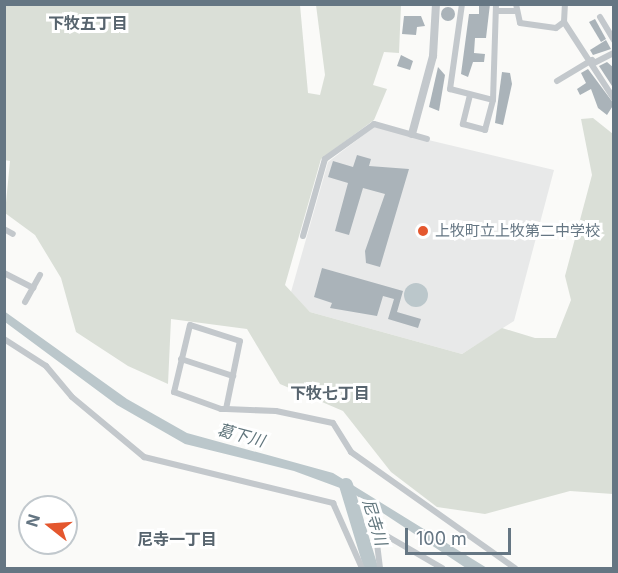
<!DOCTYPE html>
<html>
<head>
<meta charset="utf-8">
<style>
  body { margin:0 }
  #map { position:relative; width:618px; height:573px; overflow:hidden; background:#fafaf8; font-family:Inter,"Noto Sans JP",sans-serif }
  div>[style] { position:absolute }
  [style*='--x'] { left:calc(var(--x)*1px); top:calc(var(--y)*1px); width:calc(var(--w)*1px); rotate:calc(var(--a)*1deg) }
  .built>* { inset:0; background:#e8e9e9 }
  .green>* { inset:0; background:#dadfd7 }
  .water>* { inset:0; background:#bbc7cb }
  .round { border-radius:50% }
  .river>* { height:14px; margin:-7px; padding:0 7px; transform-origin:7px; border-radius:7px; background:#bbc7cb }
  .building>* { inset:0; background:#aab3b9 }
  .minor>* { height:6px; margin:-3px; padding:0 3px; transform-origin:3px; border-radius:3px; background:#c3c8cc }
  .tertiary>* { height:8px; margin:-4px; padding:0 4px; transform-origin:4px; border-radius:4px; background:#c3c8cc }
  .dots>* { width:16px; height:16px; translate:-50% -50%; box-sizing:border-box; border:3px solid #fff; border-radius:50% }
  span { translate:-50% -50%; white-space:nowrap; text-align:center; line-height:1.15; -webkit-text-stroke:6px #fff; paint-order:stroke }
  .poi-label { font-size:15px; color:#657683 }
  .left { translate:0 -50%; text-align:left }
  .neighbourhood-label { font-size:16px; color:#57646e; font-weight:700 }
  .water-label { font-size:16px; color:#60757c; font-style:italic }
  .frame { position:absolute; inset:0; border:6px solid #657683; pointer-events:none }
  .north { position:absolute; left:18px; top:495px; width:60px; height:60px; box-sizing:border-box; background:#fff; border:2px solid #c1c8cd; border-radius:50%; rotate:287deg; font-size:16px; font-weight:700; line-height:24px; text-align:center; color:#657683 }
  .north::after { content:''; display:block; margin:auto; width:21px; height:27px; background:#e4572e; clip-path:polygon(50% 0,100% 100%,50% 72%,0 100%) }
  .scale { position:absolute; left:405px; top:528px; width:106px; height:27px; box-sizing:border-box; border:3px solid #657683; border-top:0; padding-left:8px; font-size:18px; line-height:21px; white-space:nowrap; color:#657683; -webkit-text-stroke:4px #fff; paint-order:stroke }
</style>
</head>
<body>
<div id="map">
  <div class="built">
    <div style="clip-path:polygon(374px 127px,554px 170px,514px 321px,462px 354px,310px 312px,291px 292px,328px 162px)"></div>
  </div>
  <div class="green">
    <div style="clip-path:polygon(5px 5px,300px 5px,308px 93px,320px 95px,325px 75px,316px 5px,401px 5px,399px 53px,384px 52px,373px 85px,387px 89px,374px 120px,321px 159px,285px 285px,310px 312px,462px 354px,502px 328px,535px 338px,556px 338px,571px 300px,565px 276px,592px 175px,581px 119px,593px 118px,613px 134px,613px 494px,570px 491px,485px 514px,437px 507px,391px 472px,343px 411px,280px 384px,247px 329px,171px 319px,168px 384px,128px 366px,76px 332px,61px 278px,35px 235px,5px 213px,10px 161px,4px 160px)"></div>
  </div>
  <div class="water">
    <div class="round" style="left:404px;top:283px;width:24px;height:24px"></div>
    <div style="clip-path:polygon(4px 311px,127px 399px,187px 433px,333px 473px,487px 568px,466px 568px,351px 492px,294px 471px,185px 444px,117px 405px,5px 322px)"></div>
  </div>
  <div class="river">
    <div style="--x:346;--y:485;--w:87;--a:73.2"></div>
  </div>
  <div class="building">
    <div style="clip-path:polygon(490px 4px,486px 38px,475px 38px,474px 53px,485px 54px,484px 62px,473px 62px,468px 77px,461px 74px,469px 14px,479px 14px,479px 5px)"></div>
    <div class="round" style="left:441px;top:7px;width:14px;height:14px"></div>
    <div style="clip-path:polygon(404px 16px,421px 16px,425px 26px,417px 27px,416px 35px,402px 34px)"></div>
    <div style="clip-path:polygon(595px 19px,606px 39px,601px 42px,589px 22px)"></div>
    <div style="clip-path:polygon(606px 40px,611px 49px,593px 55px,590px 50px)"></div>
    <div style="clip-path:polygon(401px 55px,413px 61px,410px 70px,397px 66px)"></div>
    <div style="clip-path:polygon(607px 62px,614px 68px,614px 89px,599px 66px)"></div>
    <div style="clip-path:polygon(438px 67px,445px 75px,439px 111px,429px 107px)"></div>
    <div style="clip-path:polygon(588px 69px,614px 104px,607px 115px,598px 108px,591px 89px,580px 95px,577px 89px,586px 83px,581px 73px)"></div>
    <div style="clip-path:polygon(502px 72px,510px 73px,512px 84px,503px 125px,495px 123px)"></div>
    <div style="clip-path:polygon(357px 155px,371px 159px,369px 166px,409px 169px,380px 267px,366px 263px,365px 251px,385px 194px,363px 188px,349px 235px,335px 231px,348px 183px,328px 177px,333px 161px,353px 167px)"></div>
    <div style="clip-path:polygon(322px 268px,403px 291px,397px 312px,421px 319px,418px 328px,388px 319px,394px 299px,383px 296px,377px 316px,330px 308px,332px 303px,314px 297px)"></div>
  </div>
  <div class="minor">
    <div style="--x:462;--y:4;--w:86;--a:98"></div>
    <div style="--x:450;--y:89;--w:44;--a:14.3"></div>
    <div style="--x:516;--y:4;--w:19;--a:78"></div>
    <div style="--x:520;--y:23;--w:36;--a:8"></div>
    <div style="--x:556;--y:28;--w:10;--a:-37"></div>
    <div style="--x:564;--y:22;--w:18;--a:-87"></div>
    <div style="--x:496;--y:11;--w:20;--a:0"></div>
    <div style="--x:600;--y:17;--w:27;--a:59"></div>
    <div style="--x:564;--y:22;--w:92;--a:57"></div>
    <div style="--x:594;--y:63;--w:22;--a:-27"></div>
    <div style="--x:557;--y:81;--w:41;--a:-31"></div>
    <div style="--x:470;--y:95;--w:30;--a:104"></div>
    <div style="--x:463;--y:124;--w:23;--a:15"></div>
    <div style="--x:485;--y:130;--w:31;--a:-75"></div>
    <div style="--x:493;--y:100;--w:96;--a:-88.2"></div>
    <div style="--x:4;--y:229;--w:10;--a:29"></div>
    <div style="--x:303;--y:236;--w:80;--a:-74.1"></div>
    <div style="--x:325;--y:159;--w:60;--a:-35.5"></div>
    <div style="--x:374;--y:124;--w:55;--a:15.8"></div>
    <div style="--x:4;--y:273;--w:33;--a:27"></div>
    <div style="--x:25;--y:302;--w:31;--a:-61"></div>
    <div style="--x:4;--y:339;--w:50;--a:32.7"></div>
    <div style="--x:46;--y:366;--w:40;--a:50"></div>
    <div style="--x:72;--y:397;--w:94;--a:39.8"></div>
    <div style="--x:144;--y:457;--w:195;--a:13.7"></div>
    <div style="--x:333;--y:503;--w:71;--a:66"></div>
    <div style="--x:181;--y:359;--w:55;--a:18.1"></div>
    <div style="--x:226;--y:409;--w:69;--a:-78.4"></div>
    <div style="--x:240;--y:341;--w:52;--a:-162.3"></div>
    <div style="--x:190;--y:325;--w:69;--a:103.4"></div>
    <div style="--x:174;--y:392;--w:50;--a:19.9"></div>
    <div style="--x:221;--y:409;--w:5;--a:0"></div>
    <div style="--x:226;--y:409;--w:50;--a:2.3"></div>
    <div style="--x:276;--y:411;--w:58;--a:11.9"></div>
    <div style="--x:333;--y:423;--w:34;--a:58"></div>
    <div style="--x:351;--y:452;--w:201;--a:35.3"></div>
    <div style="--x:380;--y:568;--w:31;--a:-97"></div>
    <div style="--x:376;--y:537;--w:6;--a:-51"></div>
    <div style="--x:380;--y:532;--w:72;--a:30.1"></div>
  </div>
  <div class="tertiary">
    <div style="--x:412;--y:134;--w:81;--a:-74.9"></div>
    <div style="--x:433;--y:56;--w:52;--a:-86.7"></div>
  </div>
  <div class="dots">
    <div style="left:423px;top:231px;background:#e4572e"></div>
  </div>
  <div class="poi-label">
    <span class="left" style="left:435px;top:231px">上牧町立上牧第二中学校</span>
  </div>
  <div class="neighbourhood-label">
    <span style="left:88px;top:23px">下牧五丁目</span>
    <span style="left:330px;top:393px">下牧七丁目</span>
    <span style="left:177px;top:539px">尼寺一丁目</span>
  </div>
  <div class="water-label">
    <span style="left:241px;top:435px;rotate:15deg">葛下川</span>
    <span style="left:375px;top:522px;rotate:73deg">尼寺川</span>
  </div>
  <div class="frame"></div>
  <div class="north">N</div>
  <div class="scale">100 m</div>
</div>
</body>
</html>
